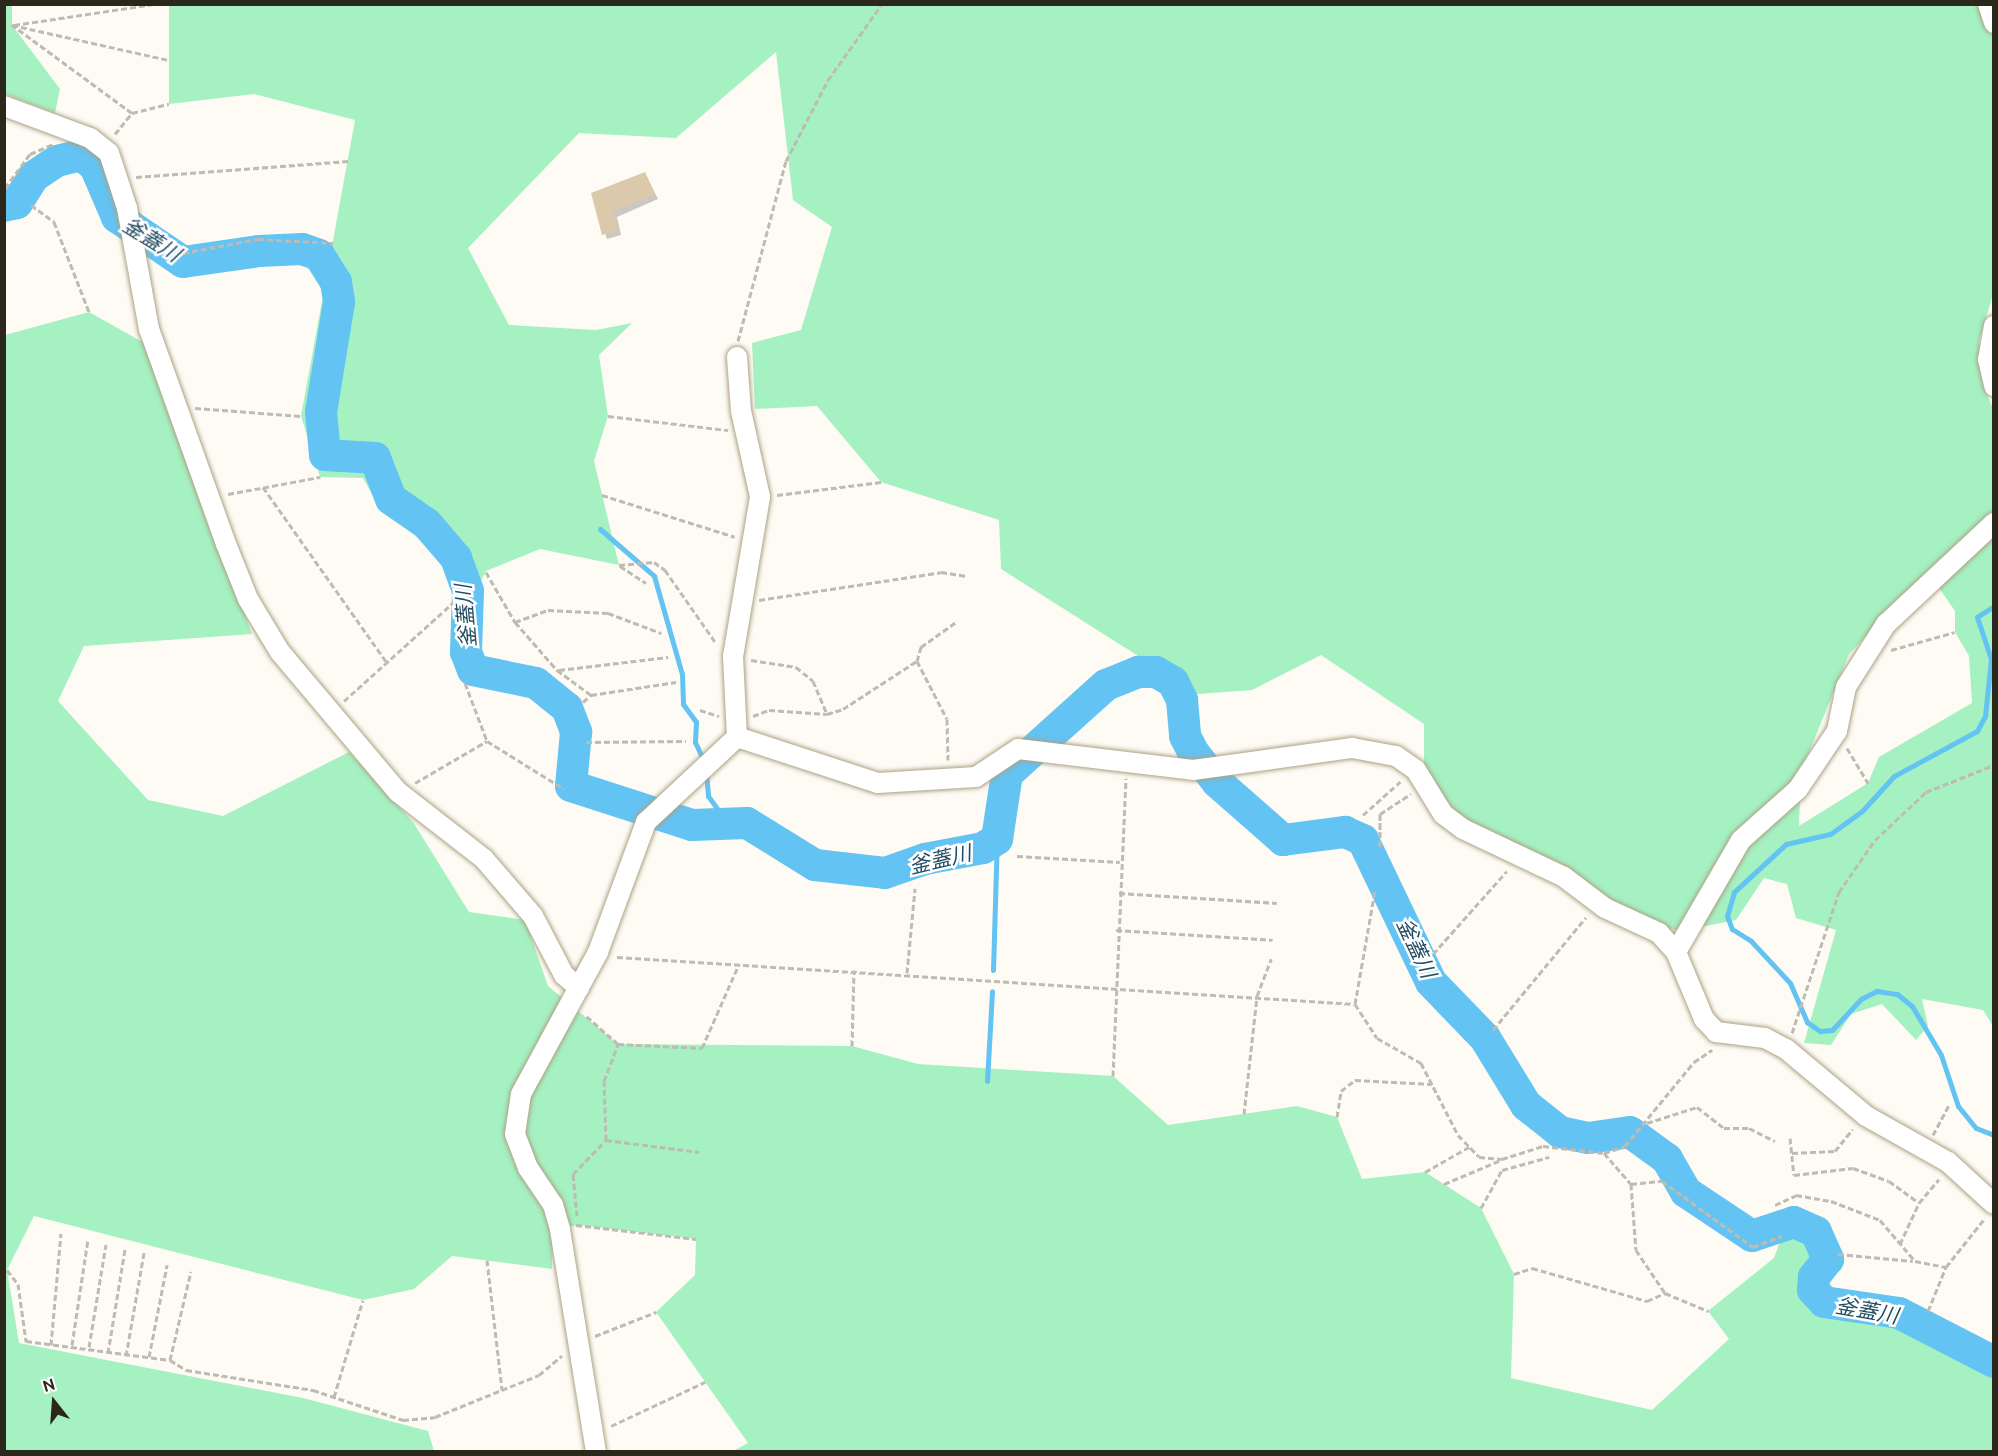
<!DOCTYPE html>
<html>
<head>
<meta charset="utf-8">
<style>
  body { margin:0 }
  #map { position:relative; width:1998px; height:1456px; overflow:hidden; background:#fefbf5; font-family:Ubuntu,"Noto Sans JP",sans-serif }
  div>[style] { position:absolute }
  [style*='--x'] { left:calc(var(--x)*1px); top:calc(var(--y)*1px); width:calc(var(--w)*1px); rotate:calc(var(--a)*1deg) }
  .green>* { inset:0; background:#a5f1c2 }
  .shadow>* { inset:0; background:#0003 }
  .stream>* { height:5px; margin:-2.5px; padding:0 2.5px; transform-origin:2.5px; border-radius:2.5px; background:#63c3f3 }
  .river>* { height:32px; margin:-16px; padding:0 16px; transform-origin:16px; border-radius:16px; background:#63c3f3 }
  .building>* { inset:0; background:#dbc9ac }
  .path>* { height:3px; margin-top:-1.5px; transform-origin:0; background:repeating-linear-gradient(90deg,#bebbb3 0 6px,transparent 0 9px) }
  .roads { filter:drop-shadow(0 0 2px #aca283) drop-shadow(0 0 2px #aca283) }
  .street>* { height:20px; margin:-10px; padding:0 10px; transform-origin:10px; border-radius:10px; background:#fff }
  span { translate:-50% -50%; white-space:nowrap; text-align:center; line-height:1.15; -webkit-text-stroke:5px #fff; paint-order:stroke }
  .water-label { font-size:21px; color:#254e63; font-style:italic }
  .frame { position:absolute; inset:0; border:6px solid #2b271b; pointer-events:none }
  .north { position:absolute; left:24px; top:1372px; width:60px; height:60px; -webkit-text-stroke:4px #fff; paint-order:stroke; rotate:343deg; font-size:16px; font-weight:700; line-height:24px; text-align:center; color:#2b271b }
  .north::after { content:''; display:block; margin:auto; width:21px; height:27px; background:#2b271b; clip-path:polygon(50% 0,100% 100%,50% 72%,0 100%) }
</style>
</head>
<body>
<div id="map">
  <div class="green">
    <div style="clip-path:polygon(4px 5px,12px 5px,12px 25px,60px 89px,55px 113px,5px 94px)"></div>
    <div style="clip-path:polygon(evenodd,169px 5px,1993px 5px,1994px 291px,1979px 341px,1986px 393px,1994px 410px,1993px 1026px,1983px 1010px,1922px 999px,1928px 1026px,1916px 1040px,1882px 1004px,1851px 1014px,1831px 1045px,1804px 1043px,1836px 930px,1796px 918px,1787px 884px,1764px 878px,1736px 920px,1680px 931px,1643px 922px,1558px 863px,1460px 818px,1424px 769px,1424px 724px,1321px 655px,1252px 690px,1198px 694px,1001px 569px,999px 520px,881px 482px,817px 406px,755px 409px,752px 343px,801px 330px,832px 227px,793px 200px,776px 52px,676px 138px,579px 133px,468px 248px,509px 325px,596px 330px,632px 323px,599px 355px,608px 416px,594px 461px,619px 565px,540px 549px,486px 571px,477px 589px,456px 600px,441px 550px,382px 512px,363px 478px,320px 477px,301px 416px,355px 120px,254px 94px,169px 104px,169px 5px,1928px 572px,1955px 611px,1955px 632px,1969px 656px,1972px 703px,1879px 757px,1868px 783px,1799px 826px,1801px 772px,1849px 654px,1928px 572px)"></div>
    <div style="clip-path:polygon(89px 312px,146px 344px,252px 634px,84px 646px,58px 701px,148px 800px,223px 816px,349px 752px,413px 822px,469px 912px,525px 920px,548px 986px,618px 1044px,852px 1046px,918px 1064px,1113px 1076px,1168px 1125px,1297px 1106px,1337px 1117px,1362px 1179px,1425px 1172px,1481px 1208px,1514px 1274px,1511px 1378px,1652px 1410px,1729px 1339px,1708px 1311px,1774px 1258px,1782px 1236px,1801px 1235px,1814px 1254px,1805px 1282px,1820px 1283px,1829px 1294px,1928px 1311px,1994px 1354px,1993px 1451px,733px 1451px,748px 1443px,656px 1312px,695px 1275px,696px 1239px,578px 1225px,560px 1229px,553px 1223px,552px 1269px,452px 1256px,414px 1289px,363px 1300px,34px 1216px,7px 1270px,19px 1343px,303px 1398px,428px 1431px,434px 1451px,5px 1452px,5px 335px)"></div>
  </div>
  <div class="shadow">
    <div style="clip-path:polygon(645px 173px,658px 199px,617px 217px,621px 235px,607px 239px,593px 194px)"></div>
  </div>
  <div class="stream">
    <div style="--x:600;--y:529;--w:72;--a:41"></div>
    <div style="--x:654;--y:576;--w:102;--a:74.1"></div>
    <div style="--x:682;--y:674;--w:30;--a:88"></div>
    <div style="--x:683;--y:704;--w:22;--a:54"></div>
    <div style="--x:696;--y:722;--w:20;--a:93"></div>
    <div style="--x:695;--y:742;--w:23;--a:65"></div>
    <div style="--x:1994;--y:606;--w:20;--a:147"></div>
    <div style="--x:1977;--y:617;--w:44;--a:71.6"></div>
    <div style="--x:1991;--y:659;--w:57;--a:96"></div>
    <div style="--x:1985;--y:716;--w:17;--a:118"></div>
    <div style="--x:1977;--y:731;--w:94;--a:151.5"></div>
    <div style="--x:1894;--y:776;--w:47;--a:132.4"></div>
    <div style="--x:1862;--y:811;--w:39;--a:144"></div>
    <div style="--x:1830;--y:834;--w:45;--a:167.2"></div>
    <div style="--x:1786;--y:844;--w:71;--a:137.3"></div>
    <div style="--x:1734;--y:892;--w:25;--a:106"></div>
    <div style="--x:1727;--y:916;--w:14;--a:69"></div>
    <div style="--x:1732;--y:929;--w:22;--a:32"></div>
    <div style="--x:1751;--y:941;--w:57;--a:47.1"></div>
    <div style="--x:1790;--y:983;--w:43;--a:66.4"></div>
    <div style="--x:1807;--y:1022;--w:16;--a:35"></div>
    <div style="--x:1820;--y:1031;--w:12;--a:-5"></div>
    <div style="--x:1832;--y:1030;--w:42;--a:-46.9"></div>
    <div style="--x:1861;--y:999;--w:18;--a:-27"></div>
    <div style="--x:1877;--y:991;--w:20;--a:9"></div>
    <div style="--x:1897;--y:994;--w:19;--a:39"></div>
    <div style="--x:1912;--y:1006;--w:57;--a:59.4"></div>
    <div style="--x:1941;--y:1055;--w:54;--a:71.6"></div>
    <div style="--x:1958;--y:1106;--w:28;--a:51"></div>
    <div style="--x:1976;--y:1128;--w:19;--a:21"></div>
    <div style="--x:706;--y:772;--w:24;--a:85"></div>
    <div style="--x:708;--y:796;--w:34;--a:54"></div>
    <div style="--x:993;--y:970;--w:131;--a:-88.3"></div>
    <div style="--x:987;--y:1081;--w:90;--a:-86.8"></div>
  </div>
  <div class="river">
    <div style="--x:4;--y:206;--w:13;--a:-13"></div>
    <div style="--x:17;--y:203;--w:31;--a:-58"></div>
    <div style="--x:33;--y:177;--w:29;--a:-34"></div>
    <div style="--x:57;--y:161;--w:25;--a:-14"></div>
    <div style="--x:81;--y:155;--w:18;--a:38"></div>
    <div style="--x:95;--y:166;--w:56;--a:66.7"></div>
    <div style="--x:117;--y:217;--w:80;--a:34.3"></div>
    <div style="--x:183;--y:262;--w:77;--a:-8.2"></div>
    <div style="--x:259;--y:251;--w:43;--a:-2.7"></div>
    <div style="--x:302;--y:249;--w:18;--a:19"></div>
    <div style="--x:319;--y:255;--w:32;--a:58"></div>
    <div style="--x:336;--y:282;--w:20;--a:81"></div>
    <div style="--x:339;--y:302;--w:111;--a:99.3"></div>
    <div style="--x:321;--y:412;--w:43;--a:84.7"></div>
    <div style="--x:325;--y:455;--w:50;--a:3.4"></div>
    <div style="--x:375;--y:458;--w:44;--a:68.7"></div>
    <div style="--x:391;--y:499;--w:44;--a:34.8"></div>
    <div style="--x:427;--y:524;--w:45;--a:49.5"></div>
    <div style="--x:456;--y:558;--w:35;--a:70"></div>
    <div style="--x:468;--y:591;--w:61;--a:91.9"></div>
    <div style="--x:466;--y:652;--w:19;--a:69"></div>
    <div style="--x:473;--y:670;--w:64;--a:11.7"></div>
    <div style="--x:536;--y:683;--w:40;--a:39"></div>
    <div style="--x:567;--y:708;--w:26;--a:69"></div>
    <div style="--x:576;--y:732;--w:54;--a:95.3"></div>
    <div style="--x:571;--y:786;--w:127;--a:17.9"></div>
    <div style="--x:692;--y:825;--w:55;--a:-2.1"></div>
    <div style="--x:747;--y:823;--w:80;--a:31.7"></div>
    <div style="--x:815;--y:865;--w:70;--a:6.5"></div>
    <div style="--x:885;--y:873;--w:42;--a:-19.3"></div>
    <div style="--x:925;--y:859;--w:59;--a:-10.7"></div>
    <div style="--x:983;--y:848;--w:17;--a:-33"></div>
    <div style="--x:997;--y:839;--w:66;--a:-81.3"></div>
    <div style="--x:1007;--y:774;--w:133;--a:-42"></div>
    <div style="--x:1106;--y:685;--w:35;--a:-22"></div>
    <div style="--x:1138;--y:672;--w:18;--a:0"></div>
    <div style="--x:1156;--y:672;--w:20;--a:30"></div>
    <div style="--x:1173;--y:682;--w:20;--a:63"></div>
    <div style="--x:1182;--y:700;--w:36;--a:85"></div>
    <div style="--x:1185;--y:736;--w:18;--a:63"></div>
    <div style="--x:1193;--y:752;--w:38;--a:51"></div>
    <div style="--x:1217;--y:782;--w:88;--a:41.3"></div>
    <div style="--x:1283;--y:840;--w:63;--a:-7.4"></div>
    <div style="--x:1345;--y:832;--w:20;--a:24"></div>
    <div style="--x:1363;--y:840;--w:157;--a:64.4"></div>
    <div style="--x:1431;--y:982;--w:78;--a:46"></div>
    <div style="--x:1485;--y:1038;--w:79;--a:58.5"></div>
    <div style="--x:1526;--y:1105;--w:43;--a:38.5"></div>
    <div style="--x:1560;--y:1132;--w:29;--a:12"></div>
    <div style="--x:1588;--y:1138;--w:42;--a:-8.1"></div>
    <div style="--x:1630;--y:1132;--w:46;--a:36.1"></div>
    <div style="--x:1667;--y:1159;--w:38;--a:60"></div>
    <div style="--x:1686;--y:1192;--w:79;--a:33.7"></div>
    <div style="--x:1752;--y:1236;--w:44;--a:-18.4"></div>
    <div style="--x:1794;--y:1222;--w:24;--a:24"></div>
    <div style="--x:1816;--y:1232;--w:30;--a:66"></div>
    <div style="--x:1828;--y:1259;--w:23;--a:128"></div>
    <div style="--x:1814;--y:1277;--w:13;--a:94"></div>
    <div style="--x:1813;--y:1290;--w:16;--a:47"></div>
    <div style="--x:1824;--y:1302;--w:76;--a:8.3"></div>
    <div style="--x:1899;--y:1313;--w:107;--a:27.3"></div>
  </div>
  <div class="building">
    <div style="clip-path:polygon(645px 172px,655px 194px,613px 212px,618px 231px,602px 235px,591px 193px)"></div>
  </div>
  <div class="path">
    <div style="--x:14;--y:25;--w:143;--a:-8.5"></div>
    <div style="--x:132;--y:113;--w:149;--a:-143.7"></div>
    <div style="--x:12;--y:25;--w:161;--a:12.6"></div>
    <div style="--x:115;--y:134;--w:27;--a:-51"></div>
    <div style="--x:132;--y:113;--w:38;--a:-14"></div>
    <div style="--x:136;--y:177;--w:213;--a:-4.3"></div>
    <div style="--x:5;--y:188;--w:42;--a:-53.7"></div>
    <div style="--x:30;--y:154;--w:25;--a:-23"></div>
    <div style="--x:31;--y:205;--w:29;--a:36"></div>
    <div style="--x:54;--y:222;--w:97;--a:68.7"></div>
    <div style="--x:150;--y:230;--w:40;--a:34.9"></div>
    <div style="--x:183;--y:253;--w:76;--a:-10.6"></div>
    <div style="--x:258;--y:239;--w:75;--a:3.1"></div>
    <div style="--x:738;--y:341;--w:186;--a:-75.1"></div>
    <div style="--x:786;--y:161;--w:91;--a:-62.6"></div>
    <div style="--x:828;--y:80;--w:93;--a:-54.6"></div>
    <div style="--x:195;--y:408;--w:106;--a:4.3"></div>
    <div style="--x:608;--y:416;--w:121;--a:6.7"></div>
    <div style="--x:263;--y:487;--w:215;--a:54.8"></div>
    <div style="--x:228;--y:494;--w:94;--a:-10.5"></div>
    <div style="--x:602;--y:495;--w:139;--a:17.5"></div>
    <div style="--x:777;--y:495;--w:105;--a:-7.1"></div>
    <div style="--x:619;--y:565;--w:35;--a:-5"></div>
    <div style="--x:654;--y:562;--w:14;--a:36"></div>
    <div style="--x:665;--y:570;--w:89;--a:55.1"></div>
    <div style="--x:620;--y:566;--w:31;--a:33"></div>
    <div style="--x:486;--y:572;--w:58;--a:59.9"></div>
    <div style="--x:515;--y:622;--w:64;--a:48.8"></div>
    <div style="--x:557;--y:670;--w:42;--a:36.3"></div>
    <div style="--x:759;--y:600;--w:184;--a:-8.7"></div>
    <div style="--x:941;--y:572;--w:26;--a:9"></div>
    <div style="--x:515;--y:622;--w:35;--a:-20"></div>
    <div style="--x:548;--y:610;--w:60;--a:2.9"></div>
    <div style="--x:608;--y:613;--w:57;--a:20.7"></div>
    <div style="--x:1891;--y:650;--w:66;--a:-15.7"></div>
    <div style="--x:751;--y:660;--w:46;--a:8.8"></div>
    <div style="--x:796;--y:667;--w:22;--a:39"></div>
    <div style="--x:813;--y:681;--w:36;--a:67"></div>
    <div style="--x:917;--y:661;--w:65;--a:62.7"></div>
    <div style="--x:947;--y:719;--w:41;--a:88.6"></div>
    <div style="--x:559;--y:670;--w:110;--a:-6.8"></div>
    <div style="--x:465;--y:683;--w:62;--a:69.2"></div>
    <div style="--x:487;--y:741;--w:91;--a:31.9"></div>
    <div style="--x:344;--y:701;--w:151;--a:-42"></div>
    <div style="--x:583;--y:702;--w:11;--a:-41"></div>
    <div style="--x:591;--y:695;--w:86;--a:-8.7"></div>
    <div style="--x:700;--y:710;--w:20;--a:18"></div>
    <div style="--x:753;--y:716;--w:17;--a:-21"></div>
    <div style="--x:769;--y:710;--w:58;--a:3.9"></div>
    <div style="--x:827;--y:714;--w:17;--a:-17"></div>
    <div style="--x:843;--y:709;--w:88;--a:-33"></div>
    <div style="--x:917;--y:661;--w:15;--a:-74"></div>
    <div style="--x:921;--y:647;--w:43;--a:-35.5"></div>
    <div style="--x:586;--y:742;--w:100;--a:-0.6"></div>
    <div style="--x:1847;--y:748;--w:41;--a:59"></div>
    <div style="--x:415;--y:783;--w:83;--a:-30.3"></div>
    <div style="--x:1363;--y:815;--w:50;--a:-41.7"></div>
    <div style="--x:1380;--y:847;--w:33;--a:-90"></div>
    <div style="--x:1380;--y:814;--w:37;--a:-33"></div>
    <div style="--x:1017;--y:856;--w:103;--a:3.3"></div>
    <div style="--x:1119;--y:893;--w:158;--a:3.6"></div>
    <div style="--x:1116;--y:930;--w:157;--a:3.6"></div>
    <div style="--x:1433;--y:954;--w:111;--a:-48.3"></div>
    <div style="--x:617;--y:957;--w:739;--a:3.64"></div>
    <div style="--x:1355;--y:1004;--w:40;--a:57.1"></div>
    <div style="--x:1377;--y:1038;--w:51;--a:29.6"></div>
    <div style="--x:1421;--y:1063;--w:81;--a:62.8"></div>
    <div style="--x:1458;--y:1135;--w:30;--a:46"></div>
    <div style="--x:1479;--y:1157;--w:23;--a:5"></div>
    <div style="--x:1502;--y:1159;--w:43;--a:-17.6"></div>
    <div style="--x:1543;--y:1146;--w:61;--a:6.5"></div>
    <div style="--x:1604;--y:1153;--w:22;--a:-18"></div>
    <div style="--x:1625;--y:1146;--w:109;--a:-50.6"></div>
    <div style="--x:1694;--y:1062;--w:22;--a:-34"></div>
    <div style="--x:907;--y:973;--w:85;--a:-84.6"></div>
    <div style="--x:1355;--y:1004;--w:115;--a:-80"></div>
    <div style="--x:1493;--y:1030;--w:146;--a:-50.5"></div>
    <div style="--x:1792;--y:1033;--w:149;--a:-71.6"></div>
    <div style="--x:1839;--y:892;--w:63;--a:-55.3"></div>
    <div style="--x:1875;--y:840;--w:70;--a:-43.3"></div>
    <div style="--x:1926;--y:792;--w:73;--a:-21.7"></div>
    <div style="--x:618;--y:1044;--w:84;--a:2.7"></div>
    <div style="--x:702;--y:1048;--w:92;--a:-66.2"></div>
    <div style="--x:852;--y:1046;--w:76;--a:-88.5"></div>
    <div style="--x:1113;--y:1076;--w:298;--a:-87.5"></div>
    <div style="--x:1244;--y:1114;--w:119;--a:-83.7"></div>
    <div style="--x:1257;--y:996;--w:40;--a:-69"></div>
    <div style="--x:1337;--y:1117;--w:26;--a:-81"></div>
    <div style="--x:1341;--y:1091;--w:18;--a:-38"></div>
    <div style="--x:1355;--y:1080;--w:77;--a:3"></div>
    <div style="--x:1647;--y:1123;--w:52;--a:-17.7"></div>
    <div style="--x:1697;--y:1107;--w:34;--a:38"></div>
    <div style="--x:1724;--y:1128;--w:25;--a:0"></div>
    <div style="--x:1749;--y:1128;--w:29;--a:27"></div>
    <div style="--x:1933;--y:1135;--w:34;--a:-62"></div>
    <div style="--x:1790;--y:1138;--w:37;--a:84"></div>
    <div style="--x:1794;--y:1175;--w:59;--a:-6.8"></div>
    <div style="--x:1853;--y:1168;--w:38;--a:20"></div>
    <div style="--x:1889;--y:1181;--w:37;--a:36"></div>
    <div style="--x:606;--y:1140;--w:94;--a:7.4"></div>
    <div style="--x:1604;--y:1153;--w:41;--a:48.9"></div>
    <div style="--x:1631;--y:1184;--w:66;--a:85.7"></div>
    <div style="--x:1636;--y:1250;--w:52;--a:56"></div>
    <div style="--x:1792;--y:1153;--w:43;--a:-2.7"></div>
    <div style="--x:1835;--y:1151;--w:28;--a:-51"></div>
    <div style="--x:1425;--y:1172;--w:51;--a:-29.6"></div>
    <div style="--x:1444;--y:1184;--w:62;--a:-22.8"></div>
    <div style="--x:1631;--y:1184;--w:31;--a:-6"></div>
    <div style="--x:1662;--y:1181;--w:112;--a:36"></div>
    <div style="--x:1753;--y:1247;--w:31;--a:-21"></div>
    <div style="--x:1775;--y:1205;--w:23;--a:-25"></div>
    <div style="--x:1796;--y:1195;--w:36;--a:10"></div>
    <div style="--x:1831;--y:1201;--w:53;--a:21.2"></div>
    <div style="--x:1880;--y:1220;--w:54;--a:49.5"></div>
    <div style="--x:1915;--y:1261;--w:32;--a:11"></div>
    <div style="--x:1946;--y:1267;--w:63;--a:-51.5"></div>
    <div style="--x:1481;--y:1208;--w:43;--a:-61.1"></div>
    <div style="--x:1502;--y:1170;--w:49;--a:-15.5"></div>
    <div style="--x:577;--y:1216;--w:42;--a:-95.4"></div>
    <div style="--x:573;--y:1174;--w:47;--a:-45.9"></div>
    <div style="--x:606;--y:1140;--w:59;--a:-91.9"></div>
    <div style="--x:604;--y:1081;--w:40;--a:-69"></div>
    <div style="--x:618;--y:1044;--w:45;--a:-138.6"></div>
    <div style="--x:576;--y:1225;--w:121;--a:6.7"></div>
    <div style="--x:1900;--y:1244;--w:45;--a:-65.1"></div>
    <div style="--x:1919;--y:1203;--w:31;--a:-50"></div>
    <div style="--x:1838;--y:1254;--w:75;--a:5.3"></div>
    <div style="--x:487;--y:1260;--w:131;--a:83.4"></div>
    <div style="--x:7;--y:1270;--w:18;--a:52"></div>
    <div style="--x:18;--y:1284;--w:58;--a:82"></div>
    <div style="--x:26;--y:1341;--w:145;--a:7.5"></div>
    <div style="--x:170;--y:1360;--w:19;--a:32"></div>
    <div style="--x:186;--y:1370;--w:129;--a:8.9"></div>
    <div style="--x:313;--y:1390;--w:95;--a:18.4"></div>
    <div style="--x:403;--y:1420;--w:32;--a:-5"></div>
    <div style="--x:435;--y:1417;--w:112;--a:-22"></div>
    <div style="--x:539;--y:1375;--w:30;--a:-40"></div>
    <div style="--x:1514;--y:1274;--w:19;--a:-18"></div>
    <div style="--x:1532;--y:1268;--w:120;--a:16"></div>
    <div style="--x:1647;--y:1301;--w:20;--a:-24"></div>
    <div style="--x:1665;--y:1293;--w:47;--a:22.7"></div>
    <div style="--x:1928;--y:1311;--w:48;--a:-67.8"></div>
    <div style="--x:595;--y:1336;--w:66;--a:-21.5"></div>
    <div style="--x:51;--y:1345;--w:112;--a:-84.9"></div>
    <div style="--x:72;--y:1345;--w:107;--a:-81.4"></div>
    <div style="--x:89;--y:1347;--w:104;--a:-80.6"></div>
    <div style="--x:108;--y:1353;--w:105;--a:-80.7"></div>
    <div style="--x:126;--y:1356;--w:105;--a:-80.1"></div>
    <div style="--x:149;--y:1357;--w:94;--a:-78.9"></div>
    <div style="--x:170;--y:1360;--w:91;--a:-76.7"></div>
    <div style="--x:334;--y:1397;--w:101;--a:-73.4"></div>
    <div style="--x:611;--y:1426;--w:104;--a:-25.1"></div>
  </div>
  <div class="roads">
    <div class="street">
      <div style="--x:1988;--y:4;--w:20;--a:72"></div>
      <div style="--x:4;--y:106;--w:92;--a:20.4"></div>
      <div style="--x:90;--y:138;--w:24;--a:38"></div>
      <div style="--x:109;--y:153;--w:58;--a:71.9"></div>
      <div style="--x:127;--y:208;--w:123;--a:79.7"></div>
      <div style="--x:149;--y:329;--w:228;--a:70.3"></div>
      <div style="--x:226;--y:544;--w:59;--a:68.2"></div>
      <div style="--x:248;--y:599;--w:62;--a:58.9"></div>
      <div style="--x:280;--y:652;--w:183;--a:49.9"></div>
      <div style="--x:398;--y:792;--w:109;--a:37.9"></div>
      <div style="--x:484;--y:859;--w:75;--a:49.3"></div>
      <div style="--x:533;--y:916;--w:67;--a:62.3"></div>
      <div style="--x:564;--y:975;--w:20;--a:41"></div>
      <div style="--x:1994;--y:326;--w:34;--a:100"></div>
      <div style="--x:1988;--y:359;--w:28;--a:77"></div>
      <div style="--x:737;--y:357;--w:54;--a:85.8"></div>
      <div style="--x:741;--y:411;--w:88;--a:77.5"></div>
      <div style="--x:760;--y:497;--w:161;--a:99.6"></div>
      <div style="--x:733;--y:656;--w:81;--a:87.2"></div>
      <div style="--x:737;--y:737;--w:148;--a:18.1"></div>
      <div style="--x:878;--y:783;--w:98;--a:-3.5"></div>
      <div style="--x:976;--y:777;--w:50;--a:-33.7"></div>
      <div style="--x:1018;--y:749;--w:176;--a:6.8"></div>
      <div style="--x:1193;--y:770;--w:161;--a:-7.9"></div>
      <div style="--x:1352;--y:748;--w:45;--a:10.3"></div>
      <div style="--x:1396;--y:756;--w:24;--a:35"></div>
      <div style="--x:1416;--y:770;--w:52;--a:58.5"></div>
      <div style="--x:1443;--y:814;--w:25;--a:37"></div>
      <div style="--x:1463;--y:829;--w:112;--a:25.4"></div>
      <div style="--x:1564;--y:877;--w:51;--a:37.1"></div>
      <div style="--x:1605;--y:908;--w:60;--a:24.8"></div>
      <div style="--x:1659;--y:933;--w:25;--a:48"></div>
      <div style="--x:1676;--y:952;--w:73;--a:67.3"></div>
      <div style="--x:1704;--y:1019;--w:18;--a:47"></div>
      <div style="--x:1716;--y:1032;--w:49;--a:7"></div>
      <div style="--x:1765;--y:1038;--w:24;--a:28"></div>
      <div style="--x:1786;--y:1049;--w:104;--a:39.9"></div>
      <div style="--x:1866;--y:1116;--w:94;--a:29.3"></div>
      <div style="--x:1948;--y:1162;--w:62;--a:42.4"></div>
      <div style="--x:1676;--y:952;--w:129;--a:-59.9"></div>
      <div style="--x:1741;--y:840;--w:76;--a:-41.8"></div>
      <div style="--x:1798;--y:789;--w:70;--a:-56.1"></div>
      <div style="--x:1837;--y:731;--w:45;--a:-78.4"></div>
      <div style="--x:1846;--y:687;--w:75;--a:-57.6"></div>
      <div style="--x:1886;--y:624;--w:148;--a:-43.1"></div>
      <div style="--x:596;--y:1452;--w:226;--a:-99.2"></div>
      <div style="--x:560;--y:1229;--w:25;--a:-106"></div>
      <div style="--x:553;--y:1205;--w:45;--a:-124"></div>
      <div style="--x:528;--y:1168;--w:36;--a:-111"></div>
      <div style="--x:515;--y:1134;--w:40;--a:-81.5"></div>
      <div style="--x:521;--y:1094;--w:162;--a:-61.5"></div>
      <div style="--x:598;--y:952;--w:139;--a:-69.7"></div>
      <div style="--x:646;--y:822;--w:125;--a:-43"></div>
    </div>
  </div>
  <div class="water-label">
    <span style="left:152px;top:239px;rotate:32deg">釜蓋川</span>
    <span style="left:465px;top:616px;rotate:-95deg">釜蓋川</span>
    <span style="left:940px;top:859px;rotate:-13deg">釜蓋川</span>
    <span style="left:1417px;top:948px;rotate:65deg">釜蓋川</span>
    <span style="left:1867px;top:1310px;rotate:10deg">釜蓋川</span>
  </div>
  <div class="frame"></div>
  <div class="north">N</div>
</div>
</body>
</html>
